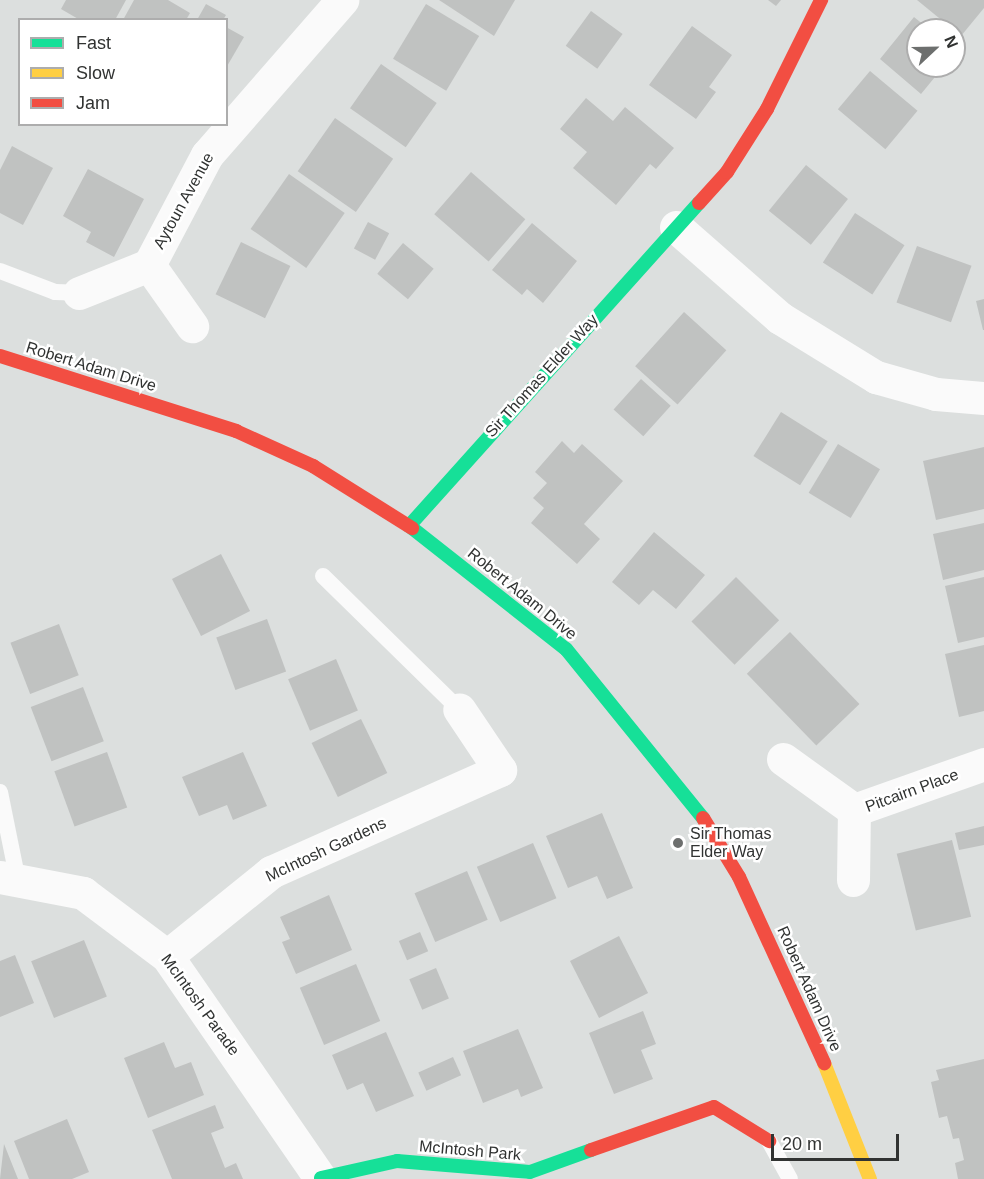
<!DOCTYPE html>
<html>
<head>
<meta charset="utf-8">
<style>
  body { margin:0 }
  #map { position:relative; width:984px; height:1179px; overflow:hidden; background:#dcdfde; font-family:Arial,sans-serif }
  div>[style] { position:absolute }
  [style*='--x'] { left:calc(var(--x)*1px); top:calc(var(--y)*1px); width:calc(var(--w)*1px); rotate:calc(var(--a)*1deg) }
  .building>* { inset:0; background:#c0c2c1; transform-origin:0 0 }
  .lane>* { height:16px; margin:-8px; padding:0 8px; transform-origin:8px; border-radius:8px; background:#fafafa }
  .street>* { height:33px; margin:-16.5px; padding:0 16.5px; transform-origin:16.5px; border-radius:16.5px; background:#fafafa }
  .fast>* { height:14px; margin:-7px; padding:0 7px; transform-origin:7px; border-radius:7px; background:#16e098 }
  .slow>* { height:14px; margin:-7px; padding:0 7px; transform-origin:7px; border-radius:7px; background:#ffcf43 }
  .jam>* { height:14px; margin:-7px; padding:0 7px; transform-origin:7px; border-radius:7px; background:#f24e42 }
  .dots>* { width:16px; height:16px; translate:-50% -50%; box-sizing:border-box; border:3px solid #fff; border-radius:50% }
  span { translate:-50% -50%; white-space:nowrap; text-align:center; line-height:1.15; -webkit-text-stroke:5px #fff; paint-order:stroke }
  .street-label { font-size:16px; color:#313332 }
  .poi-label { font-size:16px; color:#313332 }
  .left { translate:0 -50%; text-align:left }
  .legend { position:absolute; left:18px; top:18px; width:210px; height:108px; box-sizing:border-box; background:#fff; border:2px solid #adadad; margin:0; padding:8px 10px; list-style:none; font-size:18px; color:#313332 }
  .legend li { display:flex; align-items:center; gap:12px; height:30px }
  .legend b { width:30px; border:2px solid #adadad }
  .north { position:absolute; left:906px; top:18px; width:60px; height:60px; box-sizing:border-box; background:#fff; border:2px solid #adadad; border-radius:50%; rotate:68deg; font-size:16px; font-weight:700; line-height:24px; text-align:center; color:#313332 }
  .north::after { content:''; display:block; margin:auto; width:21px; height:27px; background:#6d6f6e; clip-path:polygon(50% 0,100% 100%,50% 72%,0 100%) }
  .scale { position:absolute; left:771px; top:1134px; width:128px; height:27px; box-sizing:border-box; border:3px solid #313332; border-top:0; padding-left:8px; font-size:18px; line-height:21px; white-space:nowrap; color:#313332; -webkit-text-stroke:4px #fff; paint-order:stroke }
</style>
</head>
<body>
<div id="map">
  <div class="building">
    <div style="clip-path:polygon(66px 0,126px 0,115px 20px,80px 20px,61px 9px)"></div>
    <div style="clip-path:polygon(134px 0,168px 0,190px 13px,186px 20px,123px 20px)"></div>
    <div style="clip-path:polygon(439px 0,515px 0,494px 36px)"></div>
    <div style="clip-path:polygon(768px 0,781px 0,776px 6px)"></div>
    <div style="clip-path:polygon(917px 0,984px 0,984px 8px,961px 36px)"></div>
    <div style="clip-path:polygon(206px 4px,226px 15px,223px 20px,197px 20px)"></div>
    <div style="left:426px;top:4px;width:62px;height:64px;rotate:31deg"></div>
    <div style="left:591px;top:11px;width:39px;height:43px;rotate:36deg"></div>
    <div style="clip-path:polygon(914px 17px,930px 30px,918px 30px,918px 66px,944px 66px,921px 94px,880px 59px)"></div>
    <div style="clip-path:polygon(692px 26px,732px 55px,709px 87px,716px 92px,696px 119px,649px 85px)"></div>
    <div style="clip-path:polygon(226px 27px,244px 37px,226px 68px)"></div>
    <div style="left:381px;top:64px;width:68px;height:54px;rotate:35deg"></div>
    <div style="left:870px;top:71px;width:62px;height:50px;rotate:40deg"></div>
    <div style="clip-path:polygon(586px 98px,613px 121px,625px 107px,674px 148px,656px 169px,650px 164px,616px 205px,573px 168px,587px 152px,560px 129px)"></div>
    <div style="left:335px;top:118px;width:71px;height:65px;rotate:35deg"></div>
    <div style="clip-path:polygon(12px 146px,53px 168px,23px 225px,0 213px,0 170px)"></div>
    <div style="left:806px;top:165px;width:54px;height:59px;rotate:39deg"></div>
    <div style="clip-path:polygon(88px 169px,144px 199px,114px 257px,86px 242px,91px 232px,63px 216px)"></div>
    <div style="left:471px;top:172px;width:72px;height:56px;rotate:41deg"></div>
    <div style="left:289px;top:174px;width:68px;height:67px;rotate:35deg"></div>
    <div style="left:855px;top:213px;width:59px;height:59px;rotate:33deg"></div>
    <div style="left:368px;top:222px;width:24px;height:30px;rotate:28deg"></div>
    <div style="clip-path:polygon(532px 223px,577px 261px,543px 303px,527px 289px,522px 295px,492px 270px)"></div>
    <div style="left:241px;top:242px;width:55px;height:58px;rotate:26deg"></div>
    <div style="left:403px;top:243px;width:40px;height:40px;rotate:40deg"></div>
    <div style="left:917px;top:246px;width:58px;height:60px;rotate:20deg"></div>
    <div style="clip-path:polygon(984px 299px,984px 330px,983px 330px,976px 301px)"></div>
    <div style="left:684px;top:312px;width:57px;height:73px;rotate:42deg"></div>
    <div style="left:641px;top:379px;width:40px;height:41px;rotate:42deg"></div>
    <div style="left:781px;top:412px;width:55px;height:52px;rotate:32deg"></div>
    <div style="clip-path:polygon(562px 441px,574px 453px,582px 444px,623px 481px,584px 524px,600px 539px,577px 564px,531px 523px,544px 508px,533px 498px,547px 483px,535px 472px)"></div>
    <div style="left:838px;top:444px;width:49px;height:57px;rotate:31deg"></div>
    <div style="clip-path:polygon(984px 447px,984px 509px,936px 520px,923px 461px)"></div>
    <div style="clip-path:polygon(984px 523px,984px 570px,943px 580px,933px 534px)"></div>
    <div style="clip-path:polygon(654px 532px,705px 575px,676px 609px,653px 590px,639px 605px,612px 582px)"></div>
    <div style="left:221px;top:554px;width:64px;height:55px;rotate:63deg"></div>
    <div style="left:736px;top:577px;width:61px;height:63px;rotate:45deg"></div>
    <div style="clip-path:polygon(984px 577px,984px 637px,958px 643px,945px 586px)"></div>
    <div style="left:267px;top:619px;width:56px;height:54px;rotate:70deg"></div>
    <div style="left:59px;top:624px;width:55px;height:52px;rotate:69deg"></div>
    <div style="left:790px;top:632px;width:100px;height:60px;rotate:46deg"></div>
    <div style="clip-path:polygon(984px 645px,984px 711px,959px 717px,945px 654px)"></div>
    <div style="left:336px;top:659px;width:56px;height:52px;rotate:67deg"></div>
    <div style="left:83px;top:687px;width:58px;height:56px;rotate:69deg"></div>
    <div style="left:361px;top:719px;width:60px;height:55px;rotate:64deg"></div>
    <div style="left:107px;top:752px;width:59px;height:56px;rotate:70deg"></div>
    <div style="clip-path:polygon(243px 752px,267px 806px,233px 820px,227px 805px,199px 816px,182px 777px)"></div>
    <div style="clip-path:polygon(602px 813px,633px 888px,607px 899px,597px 876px,568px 888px,546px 836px)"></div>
    <div style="clip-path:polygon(984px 826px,984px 845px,959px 850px,955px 833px)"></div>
    <div style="left:952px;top:840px;width:79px;height:57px;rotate:76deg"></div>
    <div style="left:533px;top:843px;width:60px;height:61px;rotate:67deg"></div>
    <div style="left:467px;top:871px;width:53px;height:57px;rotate:67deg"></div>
    <div style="clip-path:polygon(329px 895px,352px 950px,296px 974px,282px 942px,290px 939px,280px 917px)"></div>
    <div style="left:420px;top:932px;width:21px;height:23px;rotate:67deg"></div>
    <div style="left:619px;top:936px;width:64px;height:55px;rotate:63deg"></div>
    <div style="left:84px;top:940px;width:61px;height:57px;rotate:68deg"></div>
    <div style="clip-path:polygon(15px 955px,34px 1003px,0 1017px,0 961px)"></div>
    <div style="left:356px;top:964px;width:62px;height:61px;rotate:67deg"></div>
    <div style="left:436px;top:968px;width:33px;height:29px;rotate:67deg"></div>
    <div style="clip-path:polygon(643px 1011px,656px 1044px,641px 1050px,653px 1079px,614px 1094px,589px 1033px)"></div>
    <div style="clip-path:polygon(518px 1029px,543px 1088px,521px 1097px,518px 1089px,483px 1103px,463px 1051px)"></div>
    <div style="clip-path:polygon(386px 1032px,414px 1096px,376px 1112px,363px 1083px,347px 1090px,332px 1055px)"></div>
    <div style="clip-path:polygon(164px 1042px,175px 1068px,191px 1062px,204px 1095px,148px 1118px,124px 1058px)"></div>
    <div style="left:453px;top:1057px;width:20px;height:38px;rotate:66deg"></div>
    <div style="clip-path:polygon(984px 1059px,984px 1179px,958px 1179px,955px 1163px,964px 1160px,959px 1138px,953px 1139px,947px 1116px,939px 1118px,931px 1082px,939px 1080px,936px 1070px)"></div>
    <div style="clip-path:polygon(215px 1105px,224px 1128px,211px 1133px,225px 1168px,236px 1163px,243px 1179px,172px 1179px,152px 1130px)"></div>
    <div style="clip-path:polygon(67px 1119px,89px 1172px,72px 1179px,29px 1179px,14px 1141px)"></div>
    <div style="clip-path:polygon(4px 1144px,18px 1179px,0 1179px)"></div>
  </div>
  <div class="lane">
    <div style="--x:0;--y:271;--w:59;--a:20.9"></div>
    <div style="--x:55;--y:292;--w:24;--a:2"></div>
    <div style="--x:323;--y:576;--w:190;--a:44.4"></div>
    <div style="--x:0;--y:792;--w:91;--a:78.6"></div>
    <div style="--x:769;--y:1141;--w:43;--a:61.1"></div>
  </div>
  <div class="street">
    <div style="--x:676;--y:227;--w:138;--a:41.2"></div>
    <div style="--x:780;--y:318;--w:113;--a:31.6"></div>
    <div style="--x:876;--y:377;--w:62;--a:15.8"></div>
    <div style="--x:936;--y:394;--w:48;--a:4.8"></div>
    <div style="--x:149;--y:265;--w:75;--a:54.8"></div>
    <div style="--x:79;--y:293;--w:75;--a:-21.8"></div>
    <div style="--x:149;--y:265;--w:124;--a:-62.2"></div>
    <div style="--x:207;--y:155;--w:206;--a:-48.9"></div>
    <div style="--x:783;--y:759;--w:87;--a:35.7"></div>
    <div style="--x:854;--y:810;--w:138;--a:-19.5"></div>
    <div style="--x:0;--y:877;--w:85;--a:10.9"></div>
    <div style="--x:83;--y:893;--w:105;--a:36.9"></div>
    <div style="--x:167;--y:956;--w:271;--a:55.4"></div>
    <div style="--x:853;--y:880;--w:70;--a:-89.2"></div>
    <div style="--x:167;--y:956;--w:134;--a:-38.9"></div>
    <div style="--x:271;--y:872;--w:251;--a:-24"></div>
    <div style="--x:500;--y:770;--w:73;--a:-123.9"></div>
  </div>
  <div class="fast">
    <div style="--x:409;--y:526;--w:434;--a:-48.1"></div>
    <div style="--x:412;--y:528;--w:196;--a:38.2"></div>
    <div style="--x:566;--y:649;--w:218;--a:51"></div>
    <div style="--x:321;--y:1178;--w:78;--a:-12.6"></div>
    <div style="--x:397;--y:1161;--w:133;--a:4.7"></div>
    <div style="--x:530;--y:1172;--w:65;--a:-19.8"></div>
  </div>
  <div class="slow">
    <div style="--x:824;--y:1063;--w:125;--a:68.4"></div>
  </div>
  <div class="jam">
    <div style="--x:699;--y:203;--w:42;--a:-47.9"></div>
    <div style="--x:727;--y:172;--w:75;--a:-57.6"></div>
    <div style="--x:767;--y:109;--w:122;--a:-63.6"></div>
    <div style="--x:0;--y:356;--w:248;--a:17.6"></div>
    <div style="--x:236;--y:431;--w:85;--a:24.4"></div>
    <div style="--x:313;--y:466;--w:117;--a:32.1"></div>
    <div style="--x:703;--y:818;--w:69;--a:58.6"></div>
    <div style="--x:739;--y:877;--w:205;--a:65.4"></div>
    <div style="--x:591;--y:1150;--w:130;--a:-19.3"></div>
    <div style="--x:714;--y:1107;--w:65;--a:31.7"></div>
  </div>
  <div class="dots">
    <div style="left:678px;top:843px;background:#6d6f6e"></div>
  </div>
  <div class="street-label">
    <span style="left:184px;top:201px;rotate:-61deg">Aytoun Avenue</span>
    <span style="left:91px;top:367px;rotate:17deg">Robert Adam Drive</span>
    <span style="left:542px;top:376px;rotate:-48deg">Sir Thomas Elder Way</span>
    <span style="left:522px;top:594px;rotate:39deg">Robert Adam Drive</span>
    <span style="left:912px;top:791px;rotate:-20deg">Pitcairn Place</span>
    <span style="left:326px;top:850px;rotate:-25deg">McIntosh Gardens</span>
    <span style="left:809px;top:989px;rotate:66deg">Robert Adam Drive</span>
    <span style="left:200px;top:1005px;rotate:54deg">McIntosh Parade</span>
    <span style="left:470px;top:1151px;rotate:5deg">McIntosh Park</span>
  </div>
  <div class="poi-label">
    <span class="left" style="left:690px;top:843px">Sir Thomas<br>Elder Way</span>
  </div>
  <ul class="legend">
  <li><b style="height:8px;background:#16e098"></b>Fast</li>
  <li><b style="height:8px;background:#ffcf43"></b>Slow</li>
  <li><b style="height:8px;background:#f24e42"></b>Jam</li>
  </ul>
  <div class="north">N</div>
  <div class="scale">20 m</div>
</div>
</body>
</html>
